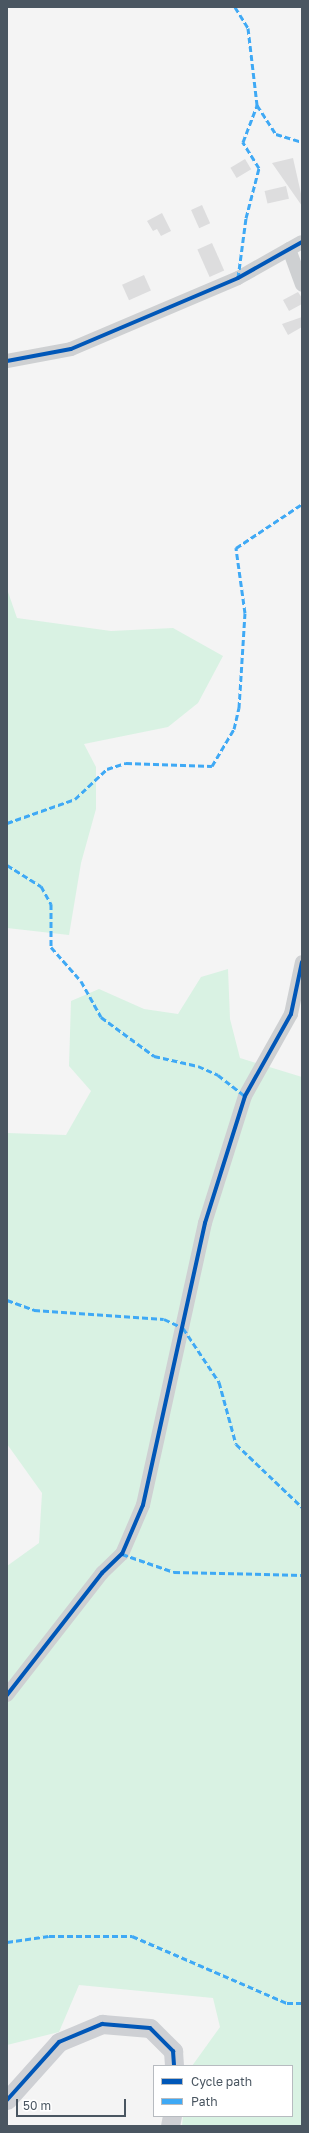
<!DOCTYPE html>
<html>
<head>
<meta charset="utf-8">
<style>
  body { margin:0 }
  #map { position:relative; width:309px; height:2133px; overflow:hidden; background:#f4f4f4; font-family:"Golos Text",sans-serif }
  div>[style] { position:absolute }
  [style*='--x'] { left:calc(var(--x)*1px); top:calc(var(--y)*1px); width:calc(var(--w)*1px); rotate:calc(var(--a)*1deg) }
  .green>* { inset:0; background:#d9f2e3 }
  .building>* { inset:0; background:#ddddde; transform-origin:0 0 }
  .street>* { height:14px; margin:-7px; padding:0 7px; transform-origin:7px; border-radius:7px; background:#ced0d2 }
  .secondary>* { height:19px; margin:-9.5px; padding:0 9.5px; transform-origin:9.5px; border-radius:9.5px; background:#ced0d4 }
  .quiet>* { height:3px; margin-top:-1.5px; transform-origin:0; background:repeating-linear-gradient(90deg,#3fa9f5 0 6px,transparent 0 9px) }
  .cycleway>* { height:4px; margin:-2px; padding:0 2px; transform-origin:2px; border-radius:2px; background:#0057b8 }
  span { translate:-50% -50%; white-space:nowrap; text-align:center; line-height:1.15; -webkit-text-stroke:4px #fff; paint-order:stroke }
  .frame { position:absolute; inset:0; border:8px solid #4a5661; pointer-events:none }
  .legend { position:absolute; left:153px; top:2065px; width:140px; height:52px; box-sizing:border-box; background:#fff; border:1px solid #b7bbc0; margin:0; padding:5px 7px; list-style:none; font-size:12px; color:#4a5661 }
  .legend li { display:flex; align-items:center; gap:8px; height:20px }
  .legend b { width:20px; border:1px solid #b7bbc0 }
  .scale { position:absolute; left:16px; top:2099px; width:110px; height:18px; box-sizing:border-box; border:2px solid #4a5661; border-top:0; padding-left:5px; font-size:12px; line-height:14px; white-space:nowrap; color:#4a5661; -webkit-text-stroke:3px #fff; paint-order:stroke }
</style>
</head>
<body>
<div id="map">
  <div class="green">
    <div style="clip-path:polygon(7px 589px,17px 618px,111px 631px,173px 628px,223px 656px,198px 703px,168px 727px,84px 744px,96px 767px,96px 809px,81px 863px,69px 935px,7px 928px)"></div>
    <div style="clip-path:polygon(228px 969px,230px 1019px,240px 1058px,302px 1077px,302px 2126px,182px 2126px,183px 2116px,292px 2116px,292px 2066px,192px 2066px,220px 2027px,213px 1998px,79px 1985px,59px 2032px,7px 2045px,7px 1566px,39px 1543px,42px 1493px,7px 1444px,7px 1133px,66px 1135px,91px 1091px,69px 1066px,71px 1001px,99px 989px,144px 1009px,178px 1014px,201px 977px)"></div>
  </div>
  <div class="building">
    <div style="clip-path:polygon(293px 158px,302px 198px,302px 206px,272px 163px)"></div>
    <div style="left:245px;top:159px;width:12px;height:17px;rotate:59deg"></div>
    <div style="left:286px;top:186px;width:13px;height:22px;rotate:77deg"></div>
    <div style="left:202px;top:205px;width:20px;height:12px;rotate:66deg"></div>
    <div style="clip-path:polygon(162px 213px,171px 231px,161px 236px,157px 229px,153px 231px,147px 221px)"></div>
    <div style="left:212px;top:243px;width:30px;height:16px;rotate:66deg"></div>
    <div style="left:144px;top:275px;width:17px;height:24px;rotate:66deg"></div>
    <div style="clip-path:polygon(298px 292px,302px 298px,302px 304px,289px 311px,283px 300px)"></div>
    <div style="clip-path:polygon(302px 317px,302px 327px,288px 335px,282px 324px)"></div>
  </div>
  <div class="street">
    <div style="--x:289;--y:249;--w:38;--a:70"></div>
    <div style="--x:7;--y:361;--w:65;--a:-10.6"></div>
    <div style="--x:71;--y:349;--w:181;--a:-23"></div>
    <div style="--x:238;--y:278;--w:73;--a:-29.4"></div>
    <div style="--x:7;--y:1695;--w:155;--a:-52.1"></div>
    <div style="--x:102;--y:1573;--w:28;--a:-44"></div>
    <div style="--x:122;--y:1554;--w:53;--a:-66.8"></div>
    <div style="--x:143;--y:1505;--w:289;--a:-77.6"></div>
    <div style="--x:205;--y:1223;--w:133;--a:-72.5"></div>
    <div style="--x:245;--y:1096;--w:94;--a:-60.7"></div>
    <div style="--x:291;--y:1014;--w:53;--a:-78.1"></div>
  </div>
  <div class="secondary">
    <div style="--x:7;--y:2100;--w:78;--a:-48.1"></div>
    <div style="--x:59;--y:2042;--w:47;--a:-22.7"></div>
    <div style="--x:102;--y:2024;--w:48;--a:4.8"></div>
    <div style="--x:150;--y:2028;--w:33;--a:45"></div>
    <div style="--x:173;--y:2051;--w:15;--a:86"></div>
    <div style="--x:170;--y:2126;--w:10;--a:-79"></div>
  </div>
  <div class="quiet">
    <div style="--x:235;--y:7;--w:25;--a:58"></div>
    <div style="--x:248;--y:28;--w:78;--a:83.3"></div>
    <div style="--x:257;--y:105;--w:35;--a:57"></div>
    <div style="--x:276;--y:134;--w:27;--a:17"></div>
    <div style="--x:238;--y:278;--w:61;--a:-82.4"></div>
    <div style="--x:246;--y:218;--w:52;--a:-75.4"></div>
    <div style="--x:259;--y:168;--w:31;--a:-122"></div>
    <div style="--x:243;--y:142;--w:40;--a:-69"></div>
    <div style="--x:7;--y:823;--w:72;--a:-19.4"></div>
    <div style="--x:75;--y:799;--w:44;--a:-43.2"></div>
    <div style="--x:107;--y:769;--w:20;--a:-18"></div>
    <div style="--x:126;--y:763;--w:86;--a:2"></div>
    <div style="--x:212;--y:766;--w:43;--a:-59.3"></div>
    <div style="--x:234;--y:729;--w:22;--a:-77"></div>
    <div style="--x:239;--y:708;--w:95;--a:-86.4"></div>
    <div style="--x:245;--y:613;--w:66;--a:-97.9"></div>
    <div style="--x:236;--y:548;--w:79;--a:-33.7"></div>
    <div style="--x:7;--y:865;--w:40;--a:32"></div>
    <div style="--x:41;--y:886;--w:21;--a:61"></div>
    <div style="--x:51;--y:904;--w:43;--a:90"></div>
    <div style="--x:51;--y:947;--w:45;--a:48.6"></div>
    <div style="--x:81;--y:981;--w:41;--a:60.9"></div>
    <div style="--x:101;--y:1017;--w:66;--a:36.3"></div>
    <div style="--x:154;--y:1056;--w:45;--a:12.8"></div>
    <div style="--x:198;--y:1066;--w:22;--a:24"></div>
    <div style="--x:218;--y:1075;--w:34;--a:38"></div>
    <div style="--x:7;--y:1300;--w:29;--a:20"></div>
    <div style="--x:34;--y:1310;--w:130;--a:4"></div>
    <div style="--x:164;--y:1319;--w:21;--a:25"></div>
    <div style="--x:183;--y:1328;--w:65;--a:56.3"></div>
    <div style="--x:219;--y:1382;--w:64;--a:74.7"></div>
    <div style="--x:236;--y:1444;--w:91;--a:43.7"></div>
    <div style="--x:122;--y:1554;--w:55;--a:19.1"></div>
    <div style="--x:174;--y:1572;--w:128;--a:1.3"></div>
    <div style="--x:7;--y:1942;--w:42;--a:-8.1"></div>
    <div style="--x:49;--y:1936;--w:83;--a:0"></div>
    <div style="--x:132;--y:1936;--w:169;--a:23.4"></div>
    <div style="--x:287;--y:2003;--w:15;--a:0"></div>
  </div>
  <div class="cycleway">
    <div style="--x:7;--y:361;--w:65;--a:-10.6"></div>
    <div style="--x:71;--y:349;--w:181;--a:-23"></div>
    <div style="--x:238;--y:278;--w:73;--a:-29.4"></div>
    <div style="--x:7;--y:1695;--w:155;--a:-52.1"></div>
    <div style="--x:102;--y:1573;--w:28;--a:-44"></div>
    <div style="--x:122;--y:1554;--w:53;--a:-66.8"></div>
    <div style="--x:143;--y:1505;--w:289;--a:-77.6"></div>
    <div style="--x:205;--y:1223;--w:133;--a:-72.5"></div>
    <div style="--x:245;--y:1096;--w:94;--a:-60.7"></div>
    <div style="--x:291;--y:1014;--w:53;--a:-78.1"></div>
    <div style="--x:7;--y:2100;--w:78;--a:-48.1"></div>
    <div style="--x:59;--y:2042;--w:47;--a:-22.7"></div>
    <div style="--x:102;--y:2024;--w:48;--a:4.8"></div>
    <div style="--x:150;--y:2028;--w:33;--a:45"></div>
    <div style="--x:173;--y:2051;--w:15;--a:86"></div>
  </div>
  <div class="frame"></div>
  <ul class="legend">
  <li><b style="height:5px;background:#0057b8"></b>Cycle path</li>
  <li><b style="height:5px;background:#3fa9f5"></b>Path</li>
  </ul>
  <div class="scale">50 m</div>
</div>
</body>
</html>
